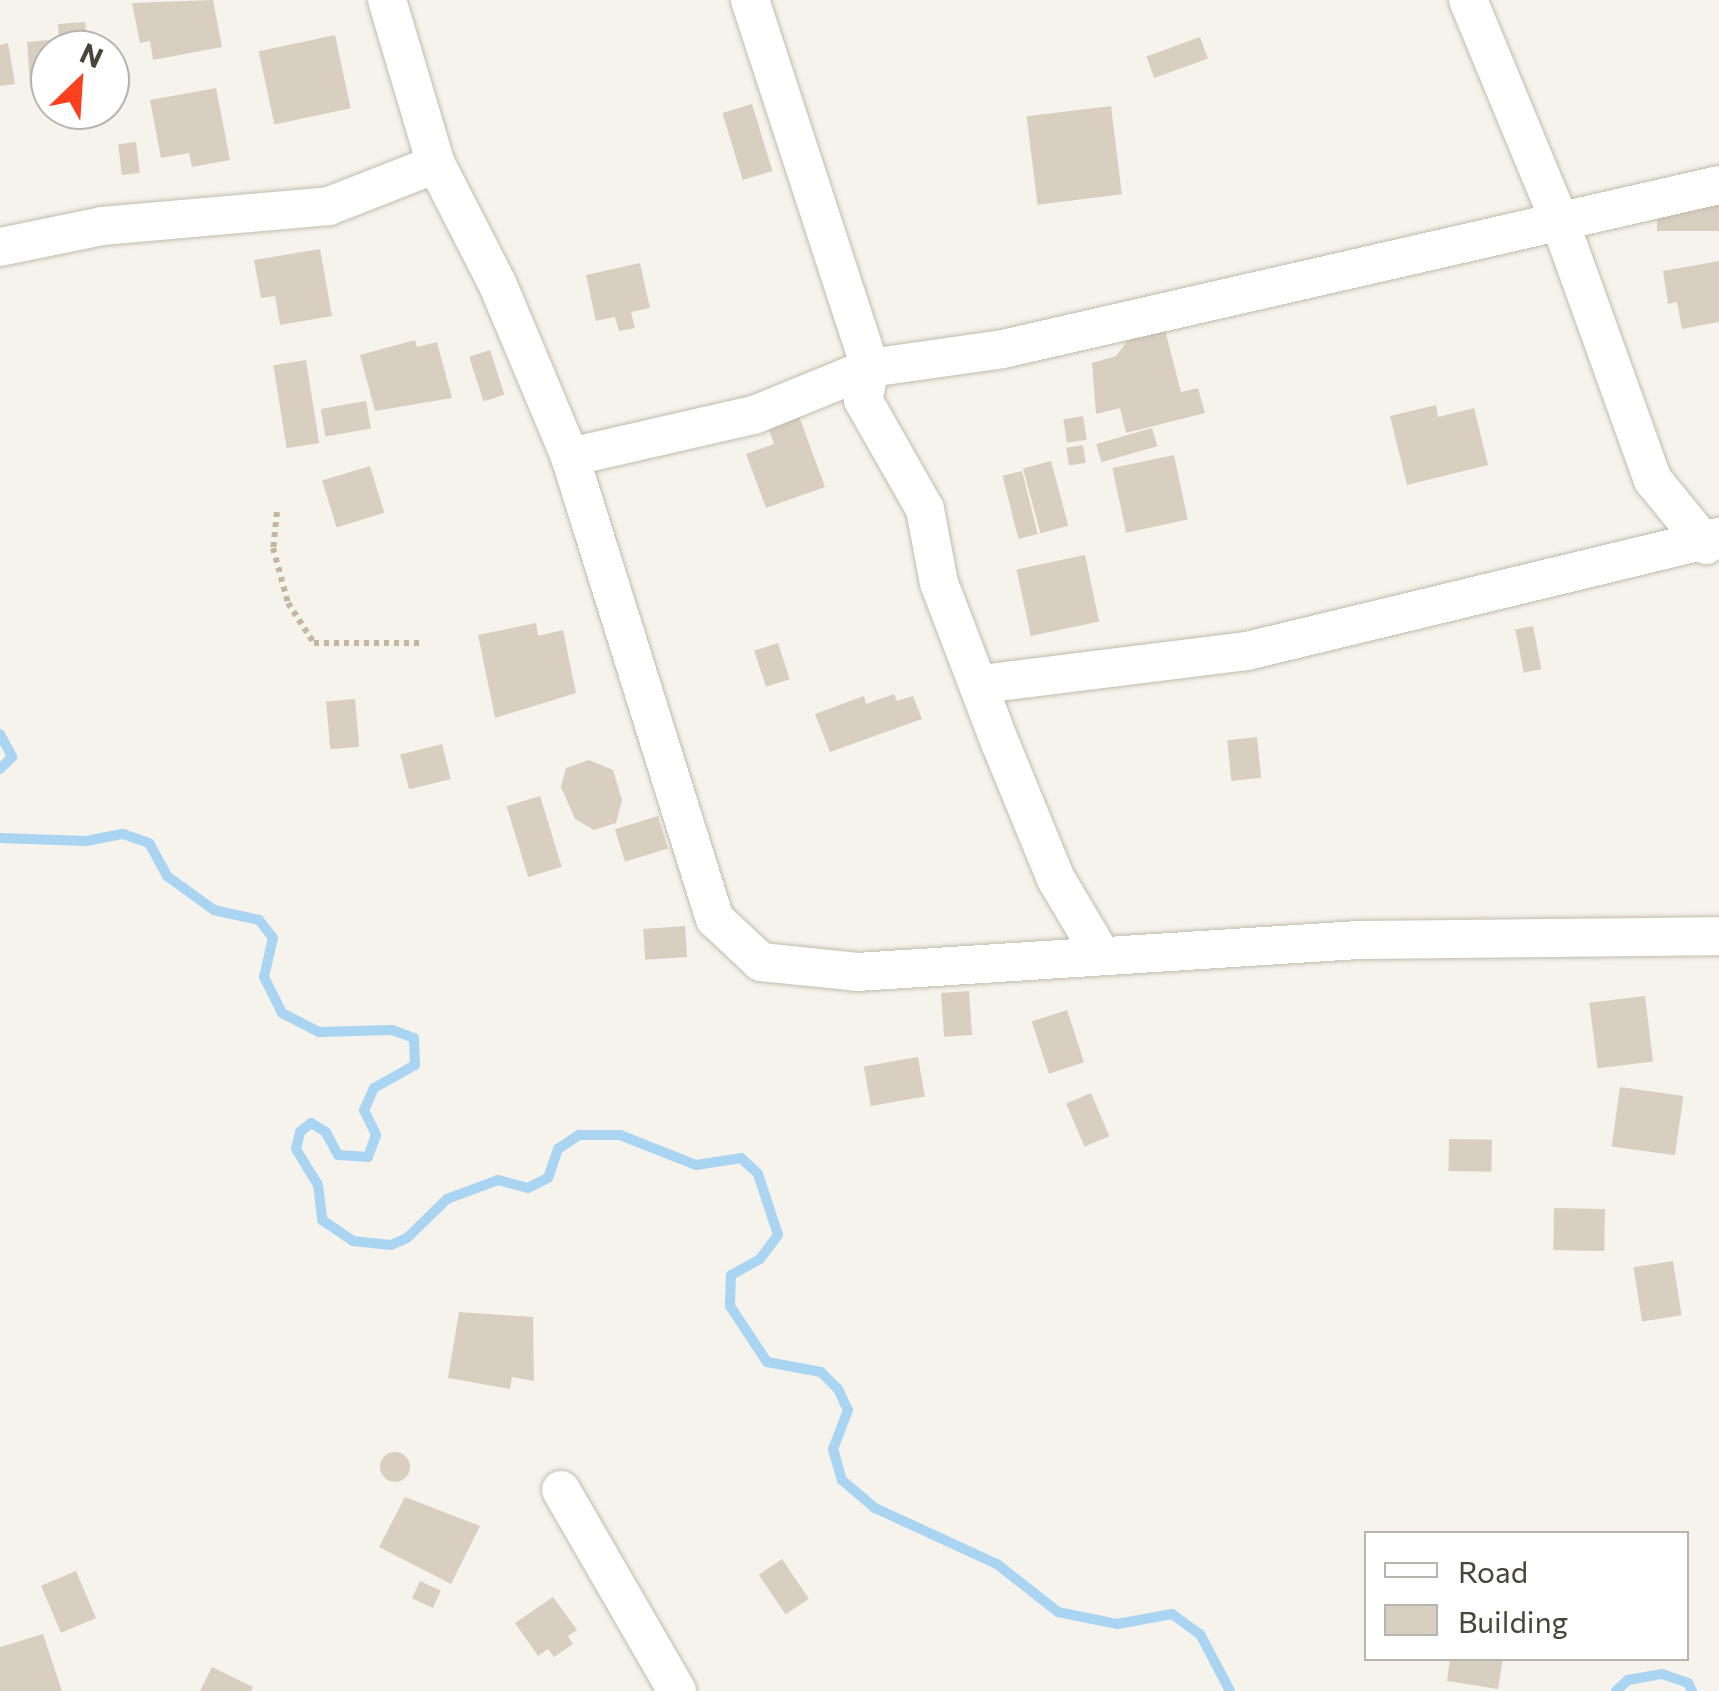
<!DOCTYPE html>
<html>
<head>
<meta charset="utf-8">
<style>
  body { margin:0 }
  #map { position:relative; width:1719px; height:1691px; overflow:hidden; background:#f6f3ec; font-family:Commissioner,sans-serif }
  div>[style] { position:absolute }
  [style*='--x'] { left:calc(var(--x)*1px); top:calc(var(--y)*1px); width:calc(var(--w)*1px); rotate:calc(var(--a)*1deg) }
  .stream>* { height:10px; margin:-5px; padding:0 5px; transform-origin:5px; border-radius:5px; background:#a9d4f2 }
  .building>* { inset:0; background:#d8cfc1; transform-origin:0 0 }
  .round { border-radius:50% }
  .path>* { height:6px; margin-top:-3px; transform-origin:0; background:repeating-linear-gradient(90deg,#c4b79f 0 5px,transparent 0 10px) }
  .roads { filter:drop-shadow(0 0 2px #c2bbae) drop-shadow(0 0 2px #c2bbae) }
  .minor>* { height:38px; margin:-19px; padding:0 19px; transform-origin:19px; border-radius:19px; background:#fff }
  span { translate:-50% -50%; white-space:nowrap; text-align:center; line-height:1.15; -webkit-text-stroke:8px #fff; paint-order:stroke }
  .legend { position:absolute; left:1364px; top:1531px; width:325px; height:130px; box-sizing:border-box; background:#fff; border:2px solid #b7b4b0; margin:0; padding:12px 18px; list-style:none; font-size:30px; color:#4b4439 }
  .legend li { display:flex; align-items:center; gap:20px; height:50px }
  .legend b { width:50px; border:2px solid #b7b4b0 }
  .north { position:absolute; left:30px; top:30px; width:100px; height:100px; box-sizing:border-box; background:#fff; border:2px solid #b7b4b0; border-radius:50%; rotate:25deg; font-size:28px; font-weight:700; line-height:40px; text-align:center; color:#4b4439 }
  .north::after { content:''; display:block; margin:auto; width:35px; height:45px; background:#fc3f1d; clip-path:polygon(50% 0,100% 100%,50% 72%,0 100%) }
</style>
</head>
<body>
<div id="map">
  <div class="stream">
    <div style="--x:0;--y:734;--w:26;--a:62"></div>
    <div style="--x:12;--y:757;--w:17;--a:135"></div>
    <div style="--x:0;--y:838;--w:86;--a:2"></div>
    <div style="--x:86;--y:841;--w:38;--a:-11"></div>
    <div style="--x:123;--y:834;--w:28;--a:19"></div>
    <div style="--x:149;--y:843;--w:38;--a:61"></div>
    <div style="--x:167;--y:876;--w:58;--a:35.9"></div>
    <div style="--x:214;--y:910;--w:46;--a:12.5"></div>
    <div style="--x:259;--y:920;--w:23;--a:52"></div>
    <div style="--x:273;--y:938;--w:40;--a:103"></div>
    <div style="--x:264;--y:977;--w:40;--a:63.4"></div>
    <div style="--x:282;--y:1013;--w:42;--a:27.2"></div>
    <div style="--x:319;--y:1032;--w:73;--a:-1.6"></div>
    <div style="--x:392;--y:1030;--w:23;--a:20"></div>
    <div style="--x:414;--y:1038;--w:27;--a:88"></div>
    <div style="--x:415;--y:1065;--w:47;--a:150.7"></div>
    <div style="--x:374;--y:1088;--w:24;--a:114"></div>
    <div style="--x:364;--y:1110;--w:28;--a:64"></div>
    <div style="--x:376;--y:1135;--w:23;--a:110"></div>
    <div style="--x:368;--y:1157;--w:30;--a:-176"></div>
    <div style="--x:338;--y:1155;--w:26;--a:-118"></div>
    <div style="--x:326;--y:1132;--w:17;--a:-149"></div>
    <div style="--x:311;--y:1123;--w:14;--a:141"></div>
    <div style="--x:300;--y:1132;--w:17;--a:103"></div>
    <div style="--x:296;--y:1149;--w:42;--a:58.6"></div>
    <div style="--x:318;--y:1185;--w:35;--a:83"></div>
    <div style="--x:322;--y:1220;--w:37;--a:34"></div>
    <div style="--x:353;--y:1241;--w:38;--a:6"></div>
    <div style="--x:391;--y:1245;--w:17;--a:-24"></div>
    <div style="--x:407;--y:1238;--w:56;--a:-44.3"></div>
    <div style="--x:447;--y:1199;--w:54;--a:-20.4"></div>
    <div style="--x:498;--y:1180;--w:31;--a:15"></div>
    <div style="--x:528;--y:1188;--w:22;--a:-27"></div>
    <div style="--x:548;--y:1178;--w:31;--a:-71"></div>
    <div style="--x:558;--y:1149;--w:25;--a:-34"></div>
    <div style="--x:579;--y:1135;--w:41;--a:0"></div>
    <div style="--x:620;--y:1135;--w:82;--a:21.5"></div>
    <div style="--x:696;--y:1165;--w:46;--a:-8.8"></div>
    <div style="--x:741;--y:1158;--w:23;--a:43"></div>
    <div style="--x:758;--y:1174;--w:64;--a:71.8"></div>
    <div style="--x:778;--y:1235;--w:30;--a:127"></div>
    <div style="--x:760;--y:1259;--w:33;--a:151"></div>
    <div style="--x:731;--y:1275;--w:31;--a:92"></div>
    <div style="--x:730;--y:1306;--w:67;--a:56.5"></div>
    <div style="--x:767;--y:1362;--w:55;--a:10.5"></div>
    <div style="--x:821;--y:1372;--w:24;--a:45"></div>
    <div style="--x:838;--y:1389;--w:23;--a:65"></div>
    <div style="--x:848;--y:1410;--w:42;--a:111"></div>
    <div style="--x:833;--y:1449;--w:32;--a:74"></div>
    <div style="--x:842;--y:1480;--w:43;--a:40.3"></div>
    <div style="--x:875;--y:1508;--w:134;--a:24.7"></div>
    <div style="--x:997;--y:1564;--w:78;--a:38.2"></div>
    <div style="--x:1058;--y:1612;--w:60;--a:11.5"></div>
    <div style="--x:1117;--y:1624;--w:56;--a:-10.3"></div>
    <div style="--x:1172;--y:1614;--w:34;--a:36"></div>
    <div style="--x:1200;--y:1634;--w:64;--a:62.2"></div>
    <div style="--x:1616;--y:1691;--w:16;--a:-43"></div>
    <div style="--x:1628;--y:1680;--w:35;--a:-10"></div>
    <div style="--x:1662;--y:1674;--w:28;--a:19"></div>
    <div style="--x:1688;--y:1683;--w:9;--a:63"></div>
  </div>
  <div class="building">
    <div style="clip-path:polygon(213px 0,222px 47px,153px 60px,150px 41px,140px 43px,132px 3px)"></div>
    <div style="clip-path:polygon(85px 22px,88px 50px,50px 50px,50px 82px,30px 83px,27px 42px,59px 39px,58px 24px)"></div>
    <div style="left:335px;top:35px;width:75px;height:78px;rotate:78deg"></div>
    <div style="left:1200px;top:37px;width:23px;height:57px;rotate:70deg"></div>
    <div style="clip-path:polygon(8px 43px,15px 84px,0 86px,0 45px)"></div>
    <div style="clip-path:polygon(216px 88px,230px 160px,192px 167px,189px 153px,161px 158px,150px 100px)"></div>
    <div style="left:752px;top:104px;width:70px;height:31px;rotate:73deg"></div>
    <div style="left:1111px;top:106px;width:89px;height:85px;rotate:83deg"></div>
    <div style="left:136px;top:142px;width:31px;height:18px;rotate:83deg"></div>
    <div style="left:1719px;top:200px;width:31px;height:62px;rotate:90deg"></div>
    <div style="clip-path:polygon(320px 249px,332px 316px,280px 325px,275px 296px,261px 298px,254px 260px)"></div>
    <div style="clip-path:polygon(1719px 261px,1719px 322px,1682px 329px,1677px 302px,1668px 304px,1663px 271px)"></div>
    <div style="clip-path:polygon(640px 263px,650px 308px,631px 312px,635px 328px,619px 331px,615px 317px,596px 321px,586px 275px)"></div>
    <div style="clip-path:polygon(1165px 330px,1181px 392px,1198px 388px,1205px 413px,1126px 433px,1120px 408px,1096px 414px,1092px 363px,1116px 356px,1129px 339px)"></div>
    <div style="clip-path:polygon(415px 340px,417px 347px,437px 342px,452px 398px,375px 411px,360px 355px)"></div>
    <div style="left:490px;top:350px;width:47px;height:22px;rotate:72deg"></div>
    <div style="left:306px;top:360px;width:84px;height:33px;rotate:81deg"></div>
    <div style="left:366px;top:401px;width:28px;height:46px;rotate:80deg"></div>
    <div style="clip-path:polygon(1436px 405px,1438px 417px,1474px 408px,1488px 465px,1407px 485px,1390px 416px)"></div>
    <div style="clip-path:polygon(799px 416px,825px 487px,766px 508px,746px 454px,774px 444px,768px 427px)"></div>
    <div style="left:1083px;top:416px;width:24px;height:20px;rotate:81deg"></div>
    <div style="left:1152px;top:428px;width:19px;height:58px;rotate:74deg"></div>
    <div style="left:1083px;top:445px;width:18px;height:17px;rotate:81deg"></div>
    <div style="left:1174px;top:455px;width:66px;height:63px;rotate:78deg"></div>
    <div style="left:1051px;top:461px;width:67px;height:29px;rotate:75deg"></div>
    <div style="left:370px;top:466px;width:49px;height:50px;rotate:73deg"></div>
    <div style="left:1022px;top:471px;width:65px;height:20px;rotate:76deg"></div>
    <div style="left:1085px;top:555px;width:68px;height:70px;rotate:78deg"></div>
    <div style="clip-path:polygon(536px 623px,538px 636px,563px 630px,576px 693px,495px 718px,478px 635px)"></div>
    <div style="left:1533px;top:626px;width:44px;height:18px;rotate:79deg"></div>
    <div style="left:778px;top:643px;width:38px;height:25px;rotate:72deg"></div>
    <div style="clip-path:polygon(894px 694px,897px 701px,913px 696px,922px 719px,830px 752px,815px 714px,864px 696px,866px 704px)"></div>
    <div style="left:355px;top:699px;width:48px;height:29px;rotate:85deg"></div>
    <div style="left:1257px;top:737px;width:41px;height:30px;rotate:84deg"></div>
    <div style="left:442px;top:744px;width:36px;height:43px;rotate:76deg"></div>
    <div style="clip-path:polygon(589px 760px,613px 770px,622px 800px,616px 823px,594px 830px,575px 819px,561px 787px,566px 768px)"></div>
    <div style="left:540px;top:796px;width:74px;height:35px;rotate:73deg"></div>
    <div style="left:658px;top:816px;width:34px;height:45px;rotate:73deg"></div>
    <div style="left:685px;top:926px;width:31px;height:42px;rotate:86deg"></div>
    <div style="left:969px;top:991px;width:44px;height:28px;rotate:86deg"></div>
    <div style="left:1645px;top:996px;width:66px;height:56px;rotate:83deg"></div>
    <div style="left:1067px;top:1010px;width:55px;height:37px;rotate:72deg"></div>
    <div style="left:918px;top:1057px;width:40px;height:55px;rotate:80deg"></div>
    <div style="left:1620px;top:1087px;width:64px;height:60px;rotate:8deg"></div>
    <div style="left:1091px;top:1093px;width:47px;height:27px;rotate:67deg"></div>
    <div style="left:1449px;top:1139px;width:43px;height:32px;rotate:1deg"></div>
    <div style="left:1554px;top:1208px;width:51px;height:42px;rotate:1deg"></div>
    <div style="left:1673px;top:1261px;width:55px;height:40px;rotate:81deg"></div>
    <div style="clip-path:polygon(459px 1312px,533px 1317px,534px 1381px,512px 1377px,510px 1389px,448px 1378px)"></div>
    <div class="round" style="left:380px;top:1452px;width:30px;height:30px"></div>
    <div style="clip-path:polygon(405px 1497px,480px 1526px,451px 1584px,379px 1547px)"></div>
    <div style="left:782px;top:1559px;width:48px;height:28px;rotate:56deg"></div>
    <div style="left:76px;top:1571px;width:51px;height:38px;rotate:67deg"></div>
    <div style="left:420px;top:1581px;width:23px;height:19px;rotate:25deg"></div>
    <div style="clip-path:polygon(553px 1597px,577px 1630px,568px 1636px,573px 1644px,554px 1657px,548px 1649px,538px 1656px,515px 1623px)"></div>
    <div style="clip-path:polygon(43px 1634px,62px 1691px,0 1691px,0 1647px)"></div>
    <div style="clip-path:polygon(1450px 1658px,1503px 1658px,1498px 1689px,1447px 1681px)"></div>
    <div style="clip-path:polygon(212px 1667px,253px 1687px,251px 1691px,200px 1691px)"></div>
  </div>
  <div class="path">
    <div style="--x:277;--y:512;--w:36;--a:96"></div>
    <div style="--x:273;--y:548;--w:57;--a:74.7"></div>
    <div style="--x:288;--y:603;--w:48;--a:57"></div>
    <div style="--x:314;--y:643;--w:110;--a:0"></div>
  </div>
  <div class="roads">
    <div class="minor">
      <div style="--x:387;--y:0;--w:171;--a:73.4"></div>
      <div style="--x:436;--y:164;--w:134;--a:62.9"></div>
      <div style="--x:497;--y:283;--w:189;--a:67.2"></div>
      <div style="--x:570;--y:457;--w:484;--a:72.6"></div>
      <div style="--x:715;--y:919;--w:63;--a:43.1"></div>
      <div style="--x:761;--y:962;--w:97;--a:5.9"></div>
      <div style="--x:857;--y:972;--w:502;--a:-3.65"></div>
      <div style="--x:1358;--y:940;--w:361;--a:-0.6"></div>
      <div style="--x:750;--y:0;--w:387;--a:71.9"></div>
      <div style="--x:870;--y:368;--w:33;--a:102"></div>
      <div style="--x:863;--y:400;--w:125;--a:60.4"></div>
      <div style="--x:925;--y:509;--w:75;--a:79.3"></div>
      <div style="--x:939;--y:583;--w:173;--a:69.1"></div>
      <div style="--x:1001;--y:745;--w:145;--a:67.7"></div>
      <div style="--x:1056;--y:879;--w:86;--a:59.3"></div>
      <div style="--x:1468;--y:0;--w:243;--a:67.5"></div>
      <div style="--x:1561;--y:225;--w:271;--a:70.2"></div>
      <div style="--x:1653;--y:480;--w:84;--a:50.8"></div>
      <div style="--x:0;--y:247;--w:104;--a:-11.6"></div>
      <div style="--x:102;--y:226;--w:228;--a:-5"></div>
      <div style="--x:329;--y:206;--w:115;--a:-21.4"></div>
      <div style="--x:570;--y:457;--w:189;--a:-12.9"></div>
      <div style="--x:754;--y:415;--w:125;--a:-22.1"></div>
      <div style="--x:870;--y:368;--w:134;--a:-8.1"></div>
      <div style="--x:1003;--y:349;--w:735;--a:-12.9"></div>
      <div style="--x:982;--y:684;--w:267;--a:-7.1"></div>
      <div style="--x:1247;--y:651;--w:486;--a:-13.6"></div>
      <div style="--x:561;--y:1490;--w:232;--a:60"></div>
    </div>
  </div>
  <ul class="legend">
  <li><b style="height:12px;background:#fff"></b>Road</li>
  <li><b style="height:28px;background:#d8cfc1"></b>Building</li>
  </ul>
  <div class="north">N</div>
</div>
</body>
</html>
